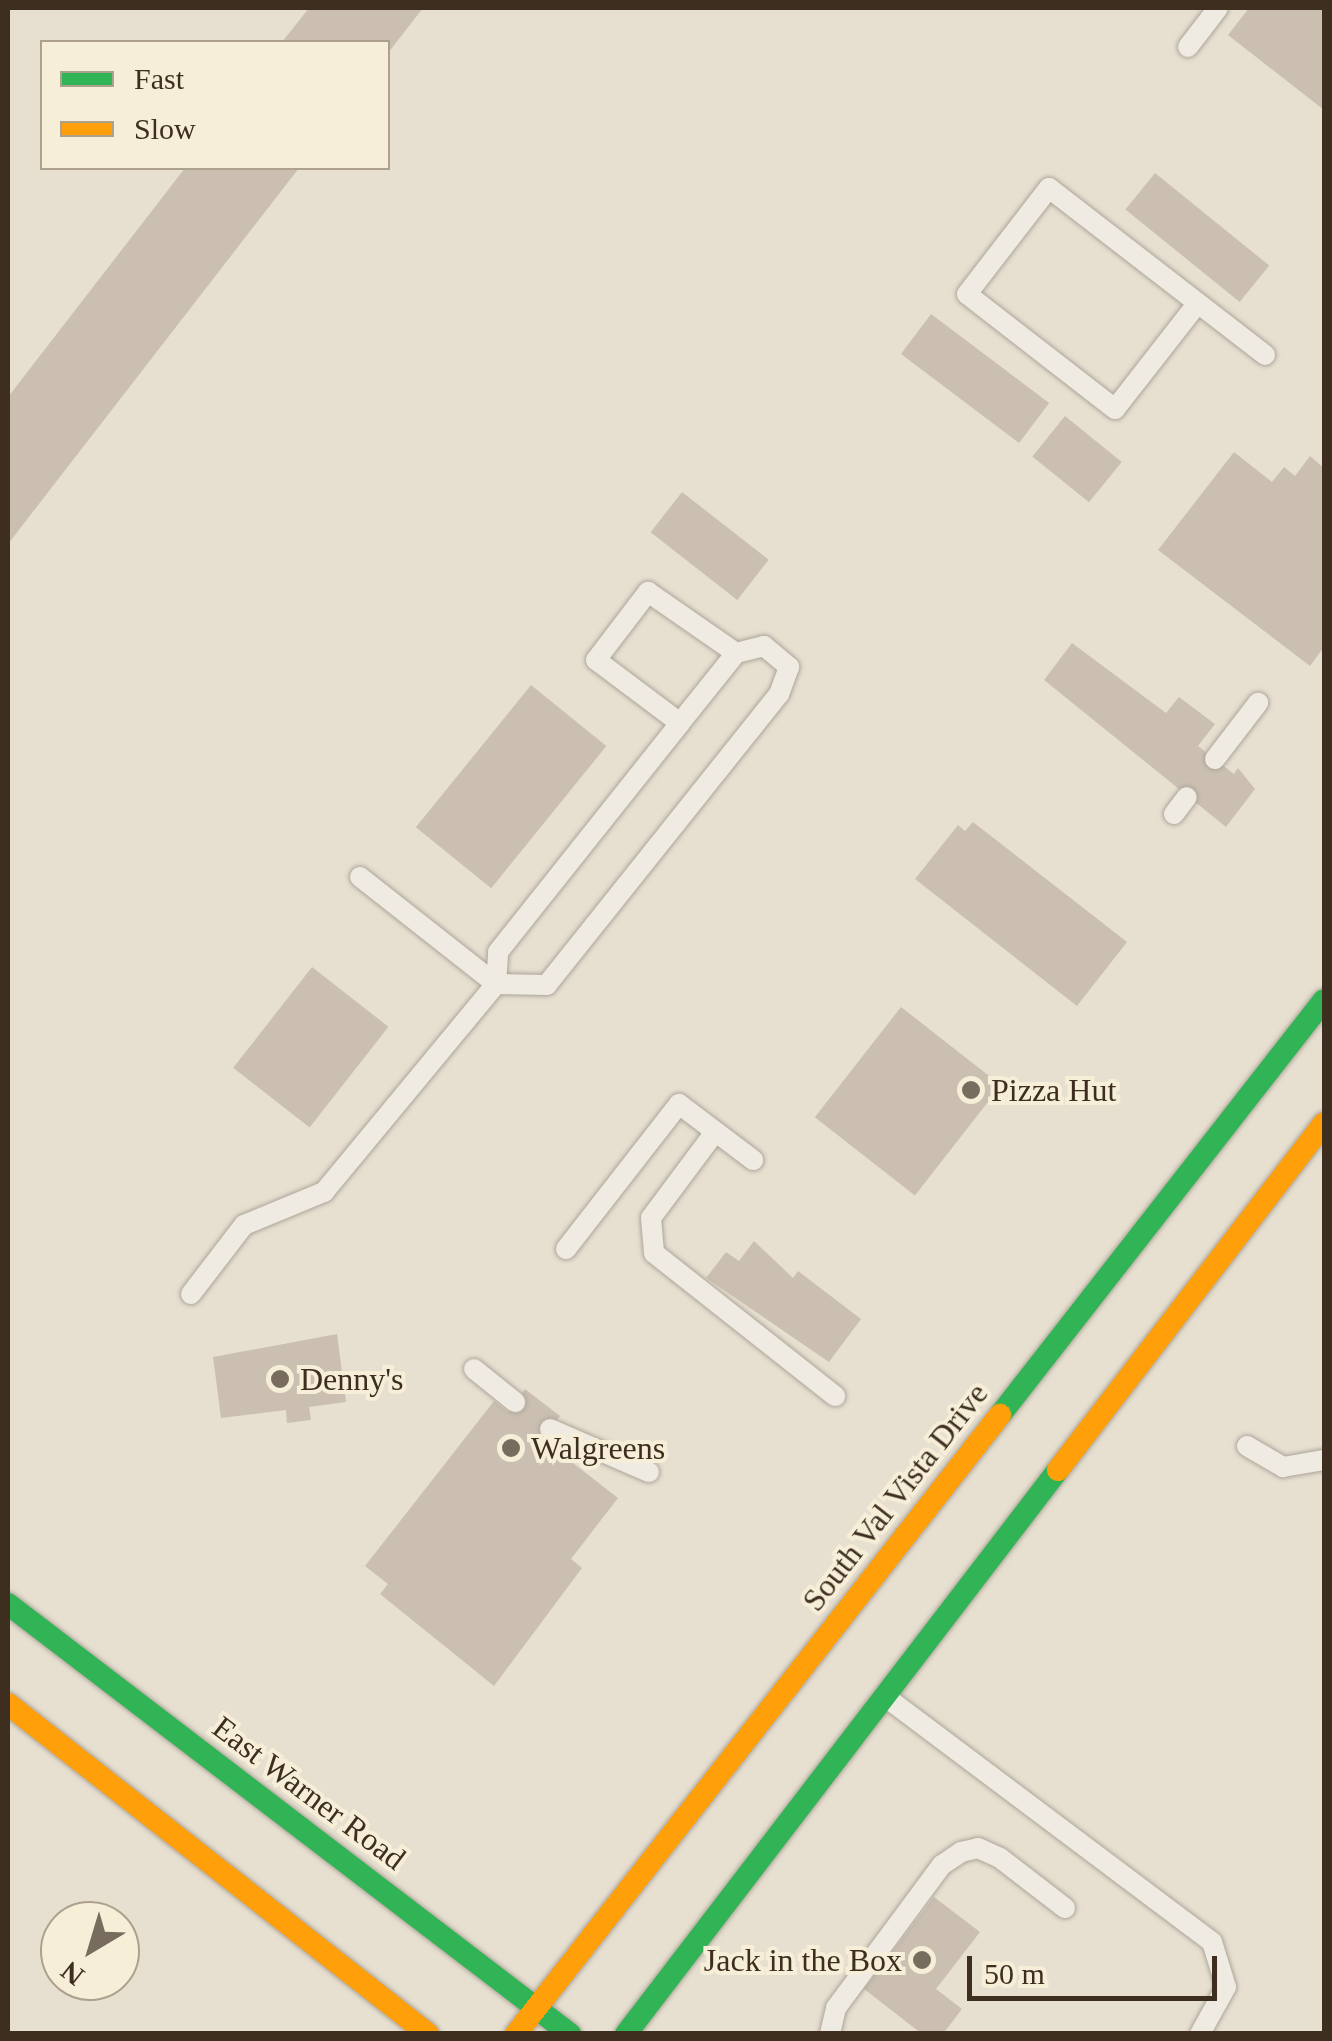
<!DOCTYPE html>
<html>
<head>
<meta charset="utf-8">
<style>
  body { margin:0 }
  #map { position:relative; width:1332px; height:2041px; overflow:hidden; background:#e7e0d1; font-family:"Times New Roman",serif }
  div>[style] { position:absolute }
  [style*='--x'] { left:calc(var(--x)*1px); top:calc(var(--y)*1px); width:calc(var(--w)*1px); rotate:calc(var(--a)*1deg) }
  .building>* { inset:0; background:#cbbfb2; transform-origin:0 0 }
  .roads { filter:drop-shadow(0 0 2px #ada599) drop-shadow(0 0 2px #ada599) }
  .lane>* { height:20px; margin:-10px; padding:0 10px; transform-origin:10px; border-radius:10px; background:#efebe3 }
  .fast>* { height:22px; margin:-11px; padding:0 11px; transform-origin:11px; border-radius:11px; background:#30b455 }
  .slow>* { height:22px; margin:-11px; padding:0 11px; transform-origin:11px; border-radius:11px; background:#ff9f0a }
  .dots>* { width:28px; height:28px; translate:-50% -50%; box-sizing:border-box; border:5px solid #f7eed8; border-radius:50% }
  span { translate:-50% -50%; white-space:nowrap; text-align:center; line-height:1.15; -webkit-text-stroke:8px #f7eed8; paint-order:stroke }
  .poi-label { font-size:32px; color:#3d2e20 }
  .left { translate:0 -50%; text-align:left }
  .right { translate:-100% -50%; text-align:right }
  .street-label { font-size:32px; color:#3d2e20 }
  .frame { position:absolute; inset:0; border:10px solid #3d2e20; pointer-events:none }
  .legend { position:absolute; left:40px; top:40px; width:350px; height:130px; box-sizing:border-box; background:#f7eed8; border:2px solid #ada18e; margin:0; padding:12px 18px; list-style:none; font-size:30px; color:#3d2e20 }
  .legend li { display:flex; align-items:center; gap:20px; height:50px }
  .legend b { width:50px; border:2px solid #ada18e }
  .north { position:absolute; left:40px; top:1901px; width:100px; height:100px; box-sizing:border-box; background:#f7eed8; border:2px solid #ada18e; border-radius:50%; rotate:218deg; font-size:28px; font-weight:700; line-height:40px; text-align:center; color:#3d2e20 }
  .north::after { content:''; display:block; margin:auto; width:35px; height:45px; background:#786c5e; clip-path:polygon(50% 0,100% 100%,50% 72%,0 100%) }
  .scale { position:absolute; left:967px; top:1956px; width:250px; height:45px; box-sizing:border-box; border:5px solid #3d2e20; border-top:0; padding-left:12px; font-size:30px; line-height:35px; white-space:nowrap; color:#3d2e20; -webkit-text-stroke:8px #f7eed8; paint-order:stroke }
</style>
</head>
<body>
<div id="map">
  <div class="building">
    <div style="clip-path:polygon(309px 8px,423px 8px,388px 53px,388px 42px,282px 42px)"></div>
    <div style="clip-path:polygon(1249px 8px,1324px 8px,1324px 110px,1228px 35px)"></div>
    <div style="clip-path:polygon(185px 168px,299px 168px,8px 544px,8px 397px)"></div>
    <div style="left:1155px;top:173px;width:147px;height:47px;rotate:39deg"></div>
    <div style="left:931px;top:314px;width:148px;height:50px;rotate:37deg"></div>
    <div style="left:1065px;top:416px;width:73px;height:52px;rotate:39deg"></div>
    <div style="clip-path:polygon(1234px 452px,1272px 482px,1284px 467px,1295px 476px,1310px 456px,1324px 468px,1324px 647px,1310px 666px,1158px 550px)"></div>
    <div style="left:682px;top:492px;width:110px;height:51px;rotate:38deg"></div>
    <div style="clip-path:polygon(1072px 643px,1166px 713px,1179px 697px,1215px 724px,1198px 746px,1234px 774px,1238px 768px,1255px 789px,1226px 827px,1044px 680px)"></div>
    <div style="left:531px;top:685px;width:97px;height:183px;rotate:39deg"></div>
    <div style="clip-path:polygon(973px 822px,1127px 942px,1077px 1006px,915px 879px,958px 825px,965px 831px)"></div>
    <div style="left:312px;top:967px;width:97px;height:128px;rotate:38deg"></div>
    <div style="left:901px;top:1007px;width:127px;height:140px;rotate:38deg"></div>
    <div style="clip-path:polygon(754px 1241px,793px 1278px,798px 1271px,861px 1319px,829px 1362px,706px 1278px,726px 1252px,739px 1261px)"></div>
    <div style="clip-path:polygon(337px 1334px,346px 1402px,309px 1407px,311px 1420px,287px 1423px,286px 1410px,221px 1418px,213px 1357px)"></div>
    <div style="clip-path:polygon(525px 1389px,560px 1416px,542px 1439px,618px 1498px,571px 1559px,582px 1568px,494px 1686px,380px 1594px,388px 1584px,365px 1566px,494px 1401px,508px 1412px)"></div>
    <div style="clip-path:polygon(934px 1897px,980px 1932px,936px 1989px,962px 2009px,943px 2034px,922px 2034px,864px 1989px)"></div>
  </div>
  <div class="roads">
    <div class="lane">
      <div style="--x:1188;--y:47;--w:49;--a:-52.4"></div>
      <div style="--x:1197;--y:304;--w:133;--a:128"></div>
      <div style="--x:1115;--y:409;--w:187;--a:-142.2"></div>
      <div style="--x:967;--y:294;--w:134;--a:-52.3"></div>
      <div style="--x:1049;--y:188;--w:273;--a:37.7"></div>
      <div style="--x:648;--y:592;--w:107;--a:34.7"></div>
      <div style="--x:736;--y:653;--w:29;--a:-14"></div>
      <div style="--x:764;--y:646;--w:33;--a:40"></div>
      <div style="--x:789;--y:667;--w:29;--a:110"></div>
      <div style="--x:779;--y:694;--w:372;--a:128.6"></div>
      <div style="--x:547;--y:985;--w:51;--a:-178.9"></div>
      <div style="--x:496;--y:984;--w:32;--a:-86"></div>
      <div style="--x:498;--y:952;--w:293;--a:-51.5"></div>
      <div style="--x:680;--y:723;--w:105;--a:-143.1"></div>
      <div style="--x:596;--y:660;--w:86;--a:-52.6"></div>
      <div style="--x:680;--y:723;--w:90;--a:-51.3"></div>
      <div style="--x:1215;--y:759;--w:71;--a:-52.5"></div>
      <div style="--x:1174;--y:814;--w:21;--a:-53"></div>
      <div style="--x:715;--y:1132;--w:107;--a:126.7"></div>
      <div style="--x:651;--y:1218;--w:35;--a:85"></div>
      <div style="--x:654;--y:1253;--w:231;--a:38.3"></div>
      <div style="--x:566;--y:1249;--w:184;--a:-52.1"></div>
      <div style="--x:679;--y:1104;--w:93;--a:37.1"></div>
      <div style="--x:191;--y:1294;--w:87;--a:-52.5"></div>
      <div style="--x:244;--y:1225;--w:87;--a:-22.4"></div>
      <div style="--x:324;--y:1192;--w:270;--a:-50.4"></div>
      <div style="--x:496;--y:984;--w:173;--a:-141.8"></div>
      <div style="--x:474;--y:1369;--w:53;--a:38.8"></div>
      <div style="--x:550;--y:1429;--w:108;--a:23.5"></div>
      <div style="--x:1247;--y:1446;--w:42;--a:30.3"></div>
      <div style="--x:1283;--y:1467;--w:42;--a:-9.7"></div>
      <div style="--x:887;--y:1698;--w:406;--a:36.9"></div>
      <div style="--x:1212;--y:1942;--w:47;--a:72.7"></div>
      <div style="--x:1226;--y:1987;--w:54;--a:119"></div>
      <div style="--x:830;--y:2034;--w:27;--a:-77"></div>
      <div style="--x:836;--y:2008;--w:178;--a:-53.5"></div>
      <div style="--x:942;--y:1865;--w:23;--a:-34"></div>
      <div style="--x:961;--y:1852;--w:17;--a:-13"></div>
      <div style="--x:978;--y:1848;--w:24;--a:24"></div>
      <div style="--x:1000;--y:1858;--w:82;--a:37.6"></div>
    </div>
    <div class="fast">
      <div style="--x:1000;--y:1415;--w:526;--a:-52.02"></div>
      <div style="--x:8;--y:1604;--w:708;--a:37.42"></div>
      <div style="--x:626;--y:2034;--w:710;--a:-52.55"></div>
    </div>
    <div class="slow">
      <div style="--x:1058;--y:1470;--w:437;--a:-52.5"></div>
      <div style="--x:8;--y:1704;--w:534;--a:38.16"></div>
      <div style="--x:516;--y:2034;--w:786;--a:-51.98"></div>
    </div>
  </div>
  <div class="dots">
    <div style="left:971px;top:1090px;background:#786c5e"></div>
    <div style="left:280px;top:1379px;background:#786c5e"></div>
    <div style="left:511px;top:1448px;background:#786c5e"></div>
    <div style="left:922px;top:1960px;background:#786c5e"></div>
  </div>
  <div class="poi-label">
    <span class="left" style="left:991px;top:1090px">Pizza Hut</span>
    <span class="left" style="left:300px;top:1379px">Denny's</span>
    <span class="left" style="left:531px;top:1448px">Walgreens</span>
    <span class="right" style="left:902px;top:1960px">Jack in the Box</span>
  </div>
  <div class="street-label">
    <span style="left:895px;top:1497px;rotate:-52deg">South Val Vista Drive</span>
    <span style="left:309px;top:1793px;rotate:37deg">East Warner Road</span>
  </div>
  <div class="frame"></div>
  <ul class="legend">
  <li><b style="height:12px;background:#30b455"></b>Fast</li>
  <li><b style="height:12px;background:#ff9f0a"></b>Slow</li>
  </ul>
  <div class="north">N</div>
  <div class="scale">50 m</div>
</div>
</body>
</html>
